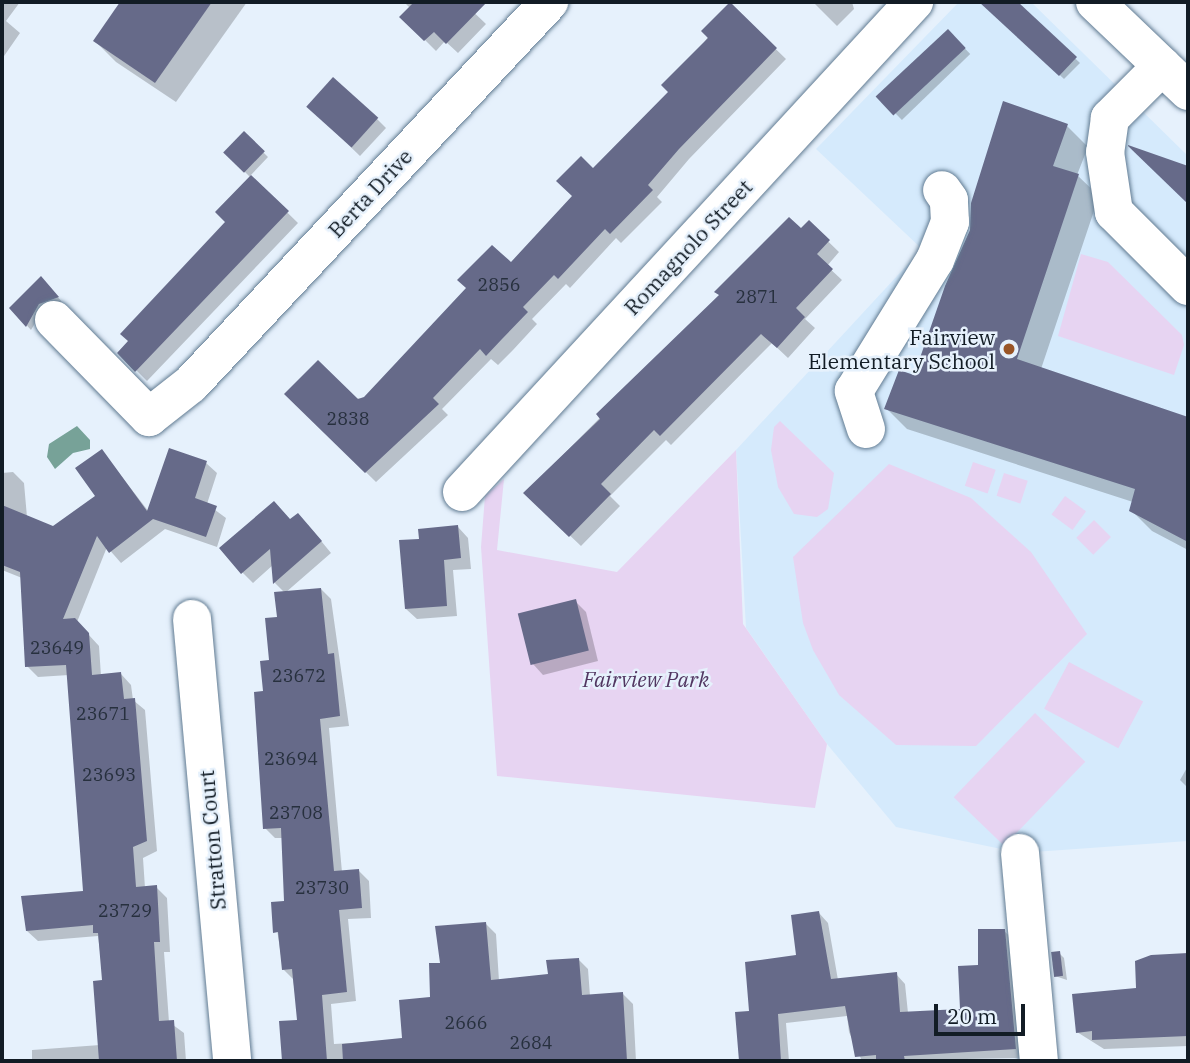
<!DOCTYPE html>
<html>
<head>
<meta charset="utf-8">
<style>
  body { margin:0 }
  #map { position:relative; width:1190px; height:1063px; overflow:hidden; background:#e6f1fc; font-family:"IBM Plex Serif",serif }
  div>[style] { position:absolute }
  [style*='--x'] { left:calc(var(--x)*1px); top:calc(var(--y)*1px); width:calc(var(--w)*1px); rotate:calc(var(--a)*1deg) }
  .built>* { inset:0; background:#d5eafc }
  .green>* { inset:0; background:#e7d4f2; transform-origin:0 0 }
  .water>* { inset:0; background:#77a298 }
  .shadow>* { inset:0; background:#0003; transform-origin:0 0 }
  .building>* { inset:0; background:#666a89; transform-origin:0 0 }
  .roads { filter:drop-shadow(0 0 2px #617b92) drop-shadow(0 0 2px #617b92) }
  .minor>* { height:38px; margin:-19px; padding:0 19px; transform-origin:19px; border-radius:19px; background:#fff }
  .dots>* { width:19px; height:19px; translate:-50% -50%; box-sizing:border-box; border:4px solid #e6f1fc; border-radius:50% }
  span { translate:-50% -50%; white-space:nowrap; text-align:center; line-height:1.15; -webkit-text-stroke:5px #e6f1fc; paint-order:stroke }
  .number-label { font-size:18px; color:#27303e }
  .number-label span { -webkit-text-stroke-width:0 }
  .street-label { font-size:21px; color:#121c25 }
  .poi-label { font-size:21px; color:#121c25 }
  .right { translate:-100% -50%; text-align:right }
  .park-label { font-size:21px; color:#513661; font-style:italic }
  .frame { position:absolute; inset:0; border:4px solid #121c25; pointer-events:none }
  .scale { position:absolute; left:934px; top:1004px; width:91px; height:32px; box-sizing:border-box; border:4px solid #121c25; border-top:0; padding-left:9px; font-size:21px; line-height:24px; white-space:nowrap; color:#121c25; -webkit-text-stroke:5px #e6f1fc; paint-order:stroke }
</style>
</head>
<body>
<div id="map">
  <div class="built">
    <div style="clip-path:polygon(959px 2px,1031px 2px,1188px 156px,1188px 841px,1020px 853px,896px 827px,827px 744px,746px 628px,736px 450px,922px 249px,816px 149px)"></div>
  </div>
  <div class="green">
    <div style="clip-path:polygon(1081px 254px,1108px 262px,1182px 335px,1184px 345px,1174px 375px,1058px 336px)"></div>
    <div style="clip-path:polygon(780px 421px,834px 473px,828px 509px,817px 517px,794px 514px,778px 487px,771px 450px,774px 427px)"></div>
    <div style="clip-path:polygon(736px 450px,743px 624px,827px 744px,815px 808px,497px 776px,481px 547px,485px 496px,504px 479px,497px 550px,617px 572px)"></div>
    <div style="left:973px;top:462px;width:24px;height:25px;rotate:19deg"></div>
    <div style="clip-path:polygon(889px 464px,971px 498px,1031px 552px,1087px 634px,976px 746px,896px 745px,839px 695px,813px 650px,803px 623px,793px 557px)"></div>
    <div style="left:1004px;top:473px;width:25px;height:24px;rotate:18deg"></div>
    <div style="left:1065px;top:496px;width:26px;height:23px;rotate:36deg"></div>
    <div style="left:1094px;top:520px;width:24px;height:25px;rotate:45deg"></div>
    <div style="left:1069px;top:662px;width:84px;height:53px;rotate:28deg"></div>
    <div style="left:1035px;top:713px;width:70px;height:117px;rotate:44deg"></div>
  </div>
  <div class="water">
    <div style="clip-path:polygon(77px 426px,90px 440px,90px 449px,73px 453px,55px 469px,47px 457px,49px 444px)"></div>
  </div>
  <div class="shadow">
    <div style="clip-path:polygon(2px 2px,20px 2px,6px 21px,20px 33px,2px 59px)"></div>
    <div style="clip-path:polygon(122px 2px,247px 2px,176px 102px,116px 62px,95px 41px)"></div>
    <div style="clip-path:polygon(404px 2px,463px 2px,486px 24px,458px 53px,445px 41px,436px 51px,402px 17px,410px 8px)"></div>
    <div style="clip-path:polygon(813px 2px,852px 2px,854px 9px,837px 26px)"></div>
    <div style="clip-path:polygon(995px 2px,1016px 2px,1080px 63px,1064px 79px,989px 9px)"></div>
    <div style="clip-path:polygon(730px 5px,786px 59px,689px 159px,657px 197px,662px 202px,621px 243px,616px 238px,570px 288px,566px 284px,532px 319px,537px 324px,513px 350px,498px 365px,491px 359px,442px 409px,448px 415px,376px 482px,286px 394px,365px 399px,511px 265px,574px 196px,593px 170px,670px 92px)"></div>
    <div style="left:948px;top:31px;width:32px;height:95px;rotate:46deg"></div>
    <div style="clip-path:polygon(308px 106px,377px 119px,386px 128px,360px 156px)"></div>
    <div style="clip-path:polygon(1067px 126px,1088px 147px,1077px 175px,1099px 196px,1041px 369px,1188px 419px,1188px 550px,1152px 531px,1131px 510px,1133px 502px,907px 429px,886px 408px,915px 377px)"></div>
    <div style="clip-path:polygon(244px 133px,268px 157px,250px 176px,298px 223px,147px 381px,119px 353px,227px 222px,251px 178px,225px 152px)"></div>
    <div style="clip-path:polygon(809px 223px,839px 252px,827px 266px,842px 280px,805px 319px,815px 328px,788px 358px,772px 343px,671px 445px,666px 440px,610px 496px,620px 506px,581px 546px,525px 493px,721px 296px)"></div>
    <div style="clip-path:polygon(46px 283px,62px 302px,44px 308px,31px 330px,11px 308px)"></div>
    <div style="clip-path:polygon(102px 451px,149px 512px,206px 463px,217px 473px,207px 504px,226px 518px,217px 547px,165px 529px,121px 563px,107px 547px,77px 622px,99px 646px,101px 676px,121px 674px,131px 685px,133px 700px,145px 710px,157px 851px,143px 858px,145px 888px,156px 887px,167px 898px,170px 952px,164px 952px,169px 1022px,184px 1033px,186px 1061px,32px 1061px,32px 1050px,100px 1045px,104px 982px,98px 936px,38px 941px,27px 931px,85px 892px,69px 675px,38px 677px,27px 666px,22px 578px,2px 570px,2px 473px,13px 472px,24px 483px,27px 517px,53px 528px,97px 496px)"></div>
    <div style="clip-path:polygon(291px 521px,308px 525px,331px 553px,285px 593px,321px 589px,331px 599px,349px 726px,329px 728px,342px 872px,359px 871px,369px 881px,371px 918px,348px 919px,356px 1001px,331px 1004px,334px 1044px,404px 1040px,432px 999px,442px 964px,486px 924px,496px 934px,499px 981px,549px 975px,578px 959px,588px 969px,590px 996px,623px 994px,633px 1004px,636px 1061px,284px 1061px,281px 1023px,299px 1022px,293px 979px,283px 969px,273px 903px,286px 903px,284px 838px,275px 838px,265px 828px,271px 662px,285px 593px,275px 583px,273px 565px,253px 583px,242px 572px)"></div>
    <div style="clip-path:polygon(458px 527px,468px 538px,471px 569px,453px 570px,457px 616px,417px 619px,406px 609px,421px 540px)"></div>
    <div style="clip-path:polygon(575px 601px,586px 612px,598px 661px,543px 675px,533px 664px)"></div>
    <div style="clip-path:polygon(1188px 766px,1188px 788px,1180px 780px)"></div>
    <div style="clip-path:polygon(819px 913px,828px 923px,838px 980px,896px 974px,905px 984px,908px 1013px,962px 1011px,980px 966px,1004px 931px,1014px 940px,1024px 1058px,862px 1061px,849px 1032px,847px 1016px,786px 1023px,789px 1061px,740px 1061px,737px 1013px,751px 1013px,797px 957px)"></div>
    <div style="clip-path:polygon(1059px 953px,1064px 958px,1067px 980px,1055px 976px)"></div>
    <div style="clip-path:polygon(1188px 955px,1188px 1046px,1104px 1049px,1077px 1032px,1138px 989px,1152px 956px)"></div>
  </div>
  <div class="building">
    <div style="clip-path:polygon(120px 2px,212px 2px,155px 83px,93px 41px)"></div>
    <div style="clip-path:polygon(414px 2px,487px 2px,446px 44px,434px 32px,424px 41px,399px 17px)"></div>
    <div style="clip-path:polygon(730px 2px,777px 48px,679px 149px,648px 185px,653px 190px,610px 234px,605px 229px,558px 279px,554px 275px,523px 307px,528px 312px,502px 339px,486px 356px,480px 349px,433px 398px,439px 404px,365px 473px,284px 394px,318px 360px,358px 399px,364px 397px,466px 288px,457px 280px,492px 245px,511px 262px,572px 196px,556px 181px,581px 156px,593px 168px,668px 92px,661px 85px,708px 38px,701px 31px)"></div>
    <div style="clip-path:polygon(979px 2px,1018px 2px,1077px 57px,1059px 76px)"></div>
    <div style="left:948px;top:29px;width:26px;height:99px;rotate:47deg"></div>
    <div style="left:333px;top:77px;width:61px;height:40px;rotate:42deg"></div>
    <div style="clip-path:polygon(1003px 101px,1068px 124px,1053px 166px,1079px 174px,1017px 359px,1188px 417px,1188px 542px,1129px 511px,1135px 489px,884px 409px,899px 370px,914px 375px,945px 286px,970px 230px,971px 203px)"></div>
    <div style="left:244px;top:131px;width:29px;height:30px;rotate:44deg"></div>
    <div style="clip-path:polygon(1128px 145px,1188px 166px,1188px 204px,1128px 146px)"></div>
    <div style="clip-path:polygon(251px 175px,289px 211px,135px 372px,117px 353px,128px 341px,120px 334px,225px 222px,215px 212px)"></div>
    <div style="clip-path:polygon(789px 217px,801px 228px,809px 220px,830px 240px,817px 254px,833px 269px,796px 308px,805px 317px,777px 348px,761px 334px,660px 436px,654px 430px,601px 484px,611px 494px,569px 537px,523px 493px,600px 419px,596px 414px,719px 295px,714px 292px)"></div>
    <div style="clip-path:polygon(41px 276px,59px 297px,39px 304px,26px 327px,9px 308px)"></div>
    <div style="clip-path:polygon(169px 448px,207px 461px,195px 498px,217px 506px,206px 537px,153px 519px,109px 553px,97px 536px,63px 619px,75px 618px,89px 633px,92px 675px,121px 672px,124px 699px,135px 698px,147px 841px,133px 847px,136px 887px,157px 885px,160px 942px,154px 942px,159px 1021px,174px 1020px,177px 1061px,99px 1061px,93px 981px,102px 980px,98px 933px,93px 933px,93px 925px,26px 931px,21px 896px,83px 891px,66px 665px,25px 667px,20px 572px,2px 565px,2px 505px,53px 526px,95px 496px,75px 468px,102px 449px,147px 511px)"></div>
    <div style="clip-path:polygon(274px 501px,290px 519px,298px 513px,322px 541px,273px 584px,270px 549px,241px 574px,219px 548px)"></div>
    <div style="clip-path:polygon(458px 525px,461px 558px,444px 560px,447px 606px,405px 609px,399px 540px,419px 539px,418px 529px)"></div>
    <div style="clip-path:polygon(321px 588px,328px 654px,334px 653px,340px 716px,320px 719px,334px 871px,359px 869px,362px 908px,339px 910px,347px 992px,322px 995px,327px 1061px,282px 1061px,279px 1021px,297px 1020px,292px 969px,282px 970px,278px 932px,273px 933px,271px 902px,284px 901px,281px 828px,263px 829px,254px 692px,263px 691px,260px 661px,269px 660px,265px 618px,277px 617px,274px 592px)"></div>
    <div style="left:576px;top:599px;width:53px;height:60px;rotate:76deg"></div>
    <div style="clip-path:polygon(819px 911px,831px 979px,897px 972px,900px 1012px,960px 1009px,958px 966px,978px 965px,978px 929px,1005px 929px,1016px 1049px,904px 1056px,905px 1061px,876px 1061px,876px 1055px,855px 1057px,845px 1006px,778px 1014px,781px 1061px,739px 1061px,735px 1012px,749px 1011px,745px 962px,796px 955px,791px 915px)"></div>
    <div style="clip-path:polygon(486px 922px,491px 980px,548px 974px,546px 960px,579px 958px,582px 995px,623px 992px,627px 1061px,343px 1061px,342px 1044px,402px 1038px,399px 1000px,430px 997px,429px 963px,440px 963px,435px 926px)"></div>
    <div style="left:1060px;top:951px;width:25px;height:9px;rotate:83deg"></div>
    <div style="clip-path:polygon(1188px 953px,1188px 1036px,1092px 1040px,1092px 1031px,1076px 1033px,1072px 994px,1136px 988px,1135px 961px,1151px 955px)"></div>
  </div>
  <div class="roads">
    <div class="minor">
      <div style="--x:1095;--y:2;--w:129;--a:43.7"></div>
      <div style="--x:1162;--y:66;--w:74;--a:135"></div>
      <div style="--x:1110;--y:118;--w:34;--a:98"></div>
      <div style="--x:1105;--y:152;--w:61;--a:81.5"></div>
      <div style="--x:1114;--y:212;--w:105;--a:45"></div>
      <div style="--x:54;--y:320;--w:136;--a:45.6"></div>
      <div style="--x:149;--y:417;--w:53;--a:-38.2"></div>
      <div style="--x:191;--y:384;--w:524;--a:-46.86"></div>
      <div style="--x:866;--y:429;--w:40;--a:-108"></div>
      <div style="--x:854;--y:391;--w:154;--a:-58.3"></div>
      <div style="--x:935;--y:260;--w:41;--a:-68.5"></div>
      <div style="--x:950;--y:222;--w:22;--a:-93"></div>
      <div style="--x:949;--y:200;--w:12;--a:-125"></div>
      <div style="--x:462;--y:492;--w:667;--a:-47.31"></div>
      <div style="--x:192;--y:619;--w:444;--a:84.8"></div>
      <div style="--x:1020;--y:853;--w:209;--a:84.8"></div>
    </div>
  </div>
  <div class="dots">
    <div style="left:1009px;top:349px;background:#995527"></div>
  </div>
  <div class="number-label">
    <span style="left:499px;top:285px">2856</span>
    <span style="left:757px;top:297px">2871</span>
    <span style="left:348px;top:419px">2838</span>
    <span style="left:57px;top:648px">23649</span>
    <span style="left:299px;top:676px">23672</span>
    <span style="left:103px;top:714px">23671</span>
    <span style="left:291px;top:759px">23694</span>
    <span style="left:109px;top:775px">23693</span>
    <span style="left:296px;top:813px">23708</span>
    <span style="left:322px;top:888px">23730</span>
    <span style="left:125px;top:911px">23729</span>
    <span style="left:466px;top:1023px">2666</span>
    <span style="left:531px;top:1043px">2684</span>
  </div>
  <div class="street-label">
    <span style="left:370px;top:193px;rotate:-47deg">Berta Drive</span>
    <span style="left:688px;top:247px;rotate:-47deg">Romagnolo Street</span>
    <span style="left:212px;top:840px;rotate:-95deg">Stratton Court</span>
  </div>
  <div class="poi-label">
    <span class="right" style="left:995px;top:349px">Fairview<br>Elementary School</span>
  </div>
  <div class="park-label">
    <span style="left:646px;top:679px">Fairview Park</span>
  </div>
  <div class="frame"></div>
  <div class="scale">20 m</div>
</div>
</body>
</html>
